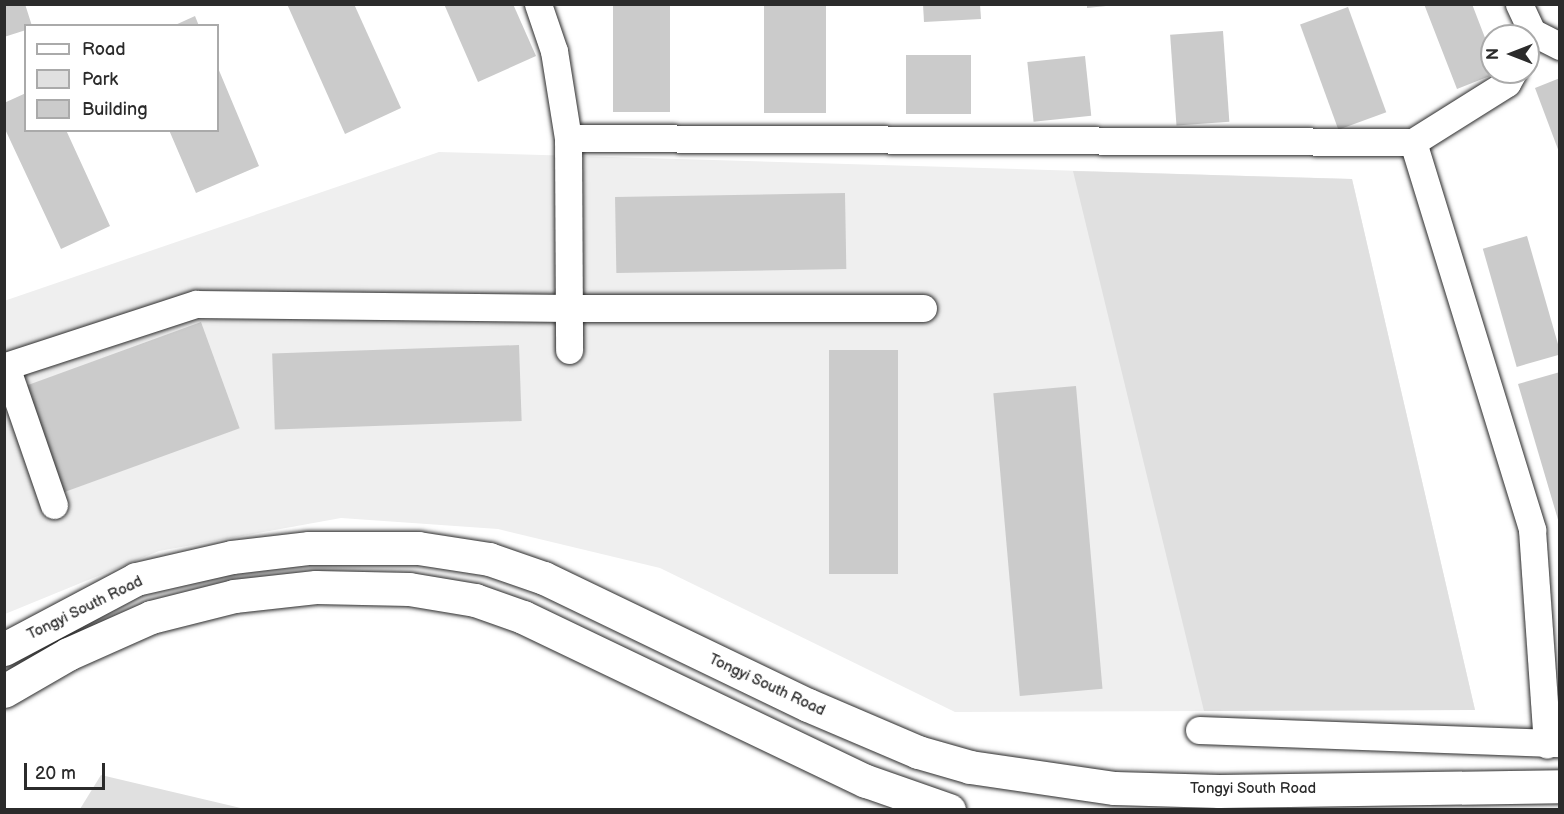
<!DOCTYPE html>
<html>
<head>
<meta charset="utf-8">
<style>
  body { margin:0 }
  #map { position:relative; width:1564px; height:814px; overflow:hidden; background:#fff; font-family:"Balsamiq Sans",sans-serif }
  div>[style] { position:absolute }
  [style*='--x'] { left:calc(var(--x)*1px); top:calc(var(--y)*1px); width:calc(var(--w)*1px); rotate:calc(var(--a)*1deg) }
  .built>* { inset:0; background:#efefef }
  .green>* { inset:0; background:#e0e0e0 }
  .building>* { inset:0; background:#cbcbcb; transform-origin:0 0 }
  .roads { filter:drop-shadow(0 0 2px #2b2b2b) drop-shadow(0 0 2px #2b2b2b) }
  .minor>* { height:27px; margin:-13.5px; padding:0 13.5px; transform-origin:13.5px; border-radius:13.5px; background:#fff }
  .major>* { height:33px; margin:-16.5px; padding:0 16.5px; transform-origin:16.5px; border-radius:16.5px; background:#fff }
  span { translate:-50% -50%; white-space:nowrap; text-align:center; line-height:1.15; -webkit-text-stroke:4.5px #fff; paint-order:stroke }
  .street-label { font-size:15px; color:#2b2b2b }
  .frame { position:absolute; inset:0; border:6px solid #2b2b2b; pointer-events:none }
  .legend { position:absolute; left:24px; top:24px; width:195px; height:108px; box-sizing:border-box; background:#fff; border:2px solid #aaa; margin:0; padding:8px 10px; list-style:none; font-size:18px; color:#2b2b2b }
  .legend li { display:flex; align-items:center; gap:12px; height:30px }
  .legend b { width:30px; border:2px solid #aaa }
  .north { position:absolute; left:1480px; top:24px; width:60px; height:60px; box-sizing:border-box; background:#fff; border:2px solid #aaa; border-radius:50%; rotate:270deg; font-size:16px; font-weight:700; line-height:24px; text-align:center; color:#2b2b2b }
  .north::after { content:''; display:block; margin:auto; width:21px; height:27px; background:#2b2b2b; clip-path:polygon(50% 0,100% 100%,50% 72%,0 100%) }
  .scale { position:absolute; left:24px; top:763px; width:81px; height:27px; box-sizing:border-box; border:3px solid #2b2b2b; border-top:0; padding-left:8px; font-size:18px; line-height:21px; white-space:nowrap; color:#2b2b2b; -webkit-text-stroke:4px #fff; paint-order:stroke }
</style>
</head>
<body>
<div id="map">
  <div class="built">
    <div style="clip-path:polygon(439px 152px,1352px 179px,1475px 710px,955px 712px,660px 568px,498px 529px,341px 518px,159px 551px,5px 614px,4px 301px)"></div>
  </div>
  <div class="green">
    <div style="clip-path:polygon(1073px 171px,1352px 179px,1475px 710px,1204px 711px)"></div>
    <div style="clip-path:polygon(101px 775px,245px 809px,80px 809px)"></div>
  </div>
  <div class="building">
    <div style="clip-path:polygon(4px 4px,25px 4px,32px 26px,26px 26px,26px 30px,4px 37px)"></div>
    <div style="clip-path:polygon(287px 4px,354px 4px,401px 108px,345px 134px)"></div>
    <div style="clip-path:polygon(444px 4px,513px 4px,536px 56px,478px 82px)"></div>
    <div style="left:613px;top:4px;width:57px;height:108px"></div>
    <div style="left:764px;top:4px;width:62px;height:109px"></div>
    <div style="clip-path:polygon(923px 4px,980px 4px,981px 19px,924px 22px)"></div>
    <div style="clip-path:polygon(1087px 4px,1106px 4px,1106px 6px,1087px 8px)"></div>
    <div style="clip-path:polygon(1424px 4px,1472px 4px,1492px 56px,1492px 72px,1500px 72px,1457px 89px)"></div>
    <div style="left:1348px;top:7px;width:112px;height:51px;rotate:70deg"></div>
    <div style="clip-path:polygon(195px 16px,199px 26px,173px 26px)"></div>
    <div style="left:1223px;top:31px;width:91px;height:53px;rotate:86deg"></div>
    <div style="left:906px;top:55px;width:65px;height:59px"></div>
    <div style="left:1085px;top:56px;width:60px;height:58px;rotate:84deg"></div>
    <div style="clip-path:polygon(218px 68px,259px 166px,196px 193px,169px 130px,218px 130px)"></div>
    <div style="clip-path:polygon(1560px 78px,1560px 152px,1559px 152px,1535px 88px)"></div>
    <div style="clip-path:polygon(26px 93px,26px 130px,66px 130px,110px 226px,61px 249px,4px 127px,4px 103px)"></div>
    <div style="left:845px;top:193px;width:76px;height:230px;rotate:89deg"></div>
    <div style="left:1527px;top:236px;width:123px;height:46px;rotate:74deg"></div>
    <div style="left:201px;top:322px;width:113px;height:187px;rotate:70deg"></div>
    <div style="left:519px;top:345px;width:76px;height:247px;rotate:88deg"></div>
    <div style="left:829px;top:350px;width:69px;height:224px"></div>
    <div style="clip-path:polygon(1560px 372px,1560px 523px,1559px 523px,1518px 384px)"></div>
    <div style="left:1076px;top:386px;width:304px;height:83px;rotate:85deg"></div>
  </div>
  <div class="roads">
    <div class="minor">
      <div style="--x:538;--y:4;--w:50;--a:71.2"></div>
      <div style="--x:554;--y:51;--w:88;--a:80.9"></div>
      <div style="--x:568;--y:138;--w:845;--a:0.27"></div>
      <div style="--x:1413;--y:142;--w:111;--a:-32.1"></div>
      <div style="--x:1507;--y:83;--w:13;--a:-61"></div>
      <div style="--x:1519;--y:4;--w:31;--a:65"></div>
      <div style="--x:1532;--y:32;--w:9;--a:117"></div>
      <div style="--x:1532;--y:32;--w:31;--a:27"></div>
      <div style="--x:568;--y:138;--w:212;--a:89.7"></div>
      <div style="--x:1413;--y:142;--w:406;--a:72.9"></div>
      <div style="--x:1532;--y:530;--w:215;--a:86"></div>
      <div style="--x:54;--y:505;--w:147;--a:-109.1"></div>
      <div style="--x:6;--y:366;--w:200;--a:-18.1"></div>
      <div style="--x:196;--y:304;--w:373;--a:0.6"></div>
      <div style="--x:569;--y:308;--w:354;--a:0"></div>
      <div style="--x:1199;--y:730;--w:361;--a:2.1"></div>
    </div>
    <div class="major">
      <div style="--x:4;--y:649;--w:149;--a:-27.9"></div>
      <div style="--x:136;--y:579;--w:98;--a:-12.9"></div>
      <div style="--x:232;--y:557;--w:78;--a:-6.7"></div>
      <div style="--x:309;--y:548;--w:109;--a:0"></div>
      <div style="--x:418;--y:548;--w:72;--a:8.8"></div>
      <div style="--x:489;--y:559;--w:58;--a:19.1"></div>
      <div style="--x:544;--y:578;--w:293;--a:25.7"></div>
      <div style="--x:808;--y:705;--w:120;--a:23.1"></div>
      <div style="--x:918;--y:752;--w:54;--a:16.1"></div>
      <div style="--x:970;--y:767;--w:146;--a:8.3"></div>
      <div style="--x:1114;--y:788;--w:105;--a:1.6"></div>
      <div style="--x:1219;--y:791;--w:341;--a:-0.8"></div>
      <div style="--x:4;--y:691;--w:74;--a:-30"></div>
      <div style="--x:68;--y:654;--w:91;--a:-24"></div>
      <div style="--x:151;--y:617;--w:86;--a:-14.2"></div>
      <div style="--x:234;--y:596;--w:82;--a:-6.3"></div>
      <div style="--x:316;--y:587;--w:93;--a:1.2"></div>
      <div style="--x:409;--y:589;--w:67;--a:9.5"></div>
      <div style="--x:475;--y:600;--w:51;--a:19.5"></div>
      <div style="--x:523;--y:617;--w:380;--a:25.6"></div>
      <div style="--x:866;--y:781;--w:88;--a:19.3"></div>
    </div>
  </div>
  <div class="street-label">
    <span style="left:85px;top:608px;rotate:-26deg">Tongyi South Road</span>
    <span style="left:767px;top:685px;rotate:25deg">Tongyi South Road</span>
    <span style="left:1253px;top:789px">Tongyi South Road</span>
  </div>
  <div class="frame"></div>
  <ul class="legend">
  <li><b style="height:8px;background:#fff"></b>Road</li>
  <li><b style="height:16px;background:#e0e0e0"></b>Park</li>
  <li><b style="height:16px;background:#cbcbcb"></b>Building</li>
  </ul>
  <div class="north">N</div>
  <div class="scale">20 m</div>
</div>
</body>
</html>
